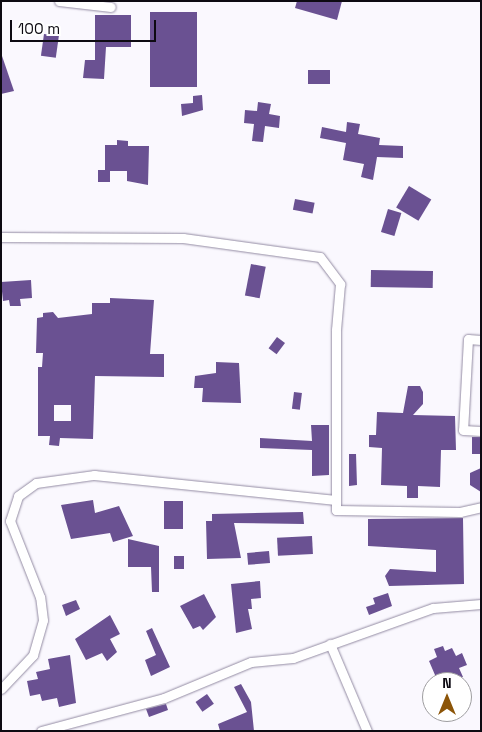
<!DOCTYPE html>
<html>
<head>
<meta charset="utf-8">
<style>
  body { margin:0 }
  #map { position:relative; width:482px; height:732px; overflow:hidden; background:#faf8fe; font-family:"Space Grotesk",sans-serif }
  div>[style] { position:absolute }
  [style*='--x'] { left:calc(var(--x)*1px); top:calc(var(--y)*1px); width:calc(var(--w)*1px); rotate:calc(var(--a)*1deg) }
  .building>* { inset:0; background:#6a5192; transform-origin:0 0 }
  .roads { filter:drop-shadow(0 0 1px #938ba3) drop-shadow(0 0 1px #938ba3) }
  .street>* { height:9px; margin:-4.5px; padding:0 4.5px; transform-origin:4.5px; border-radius:4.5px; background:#fff }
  span { translate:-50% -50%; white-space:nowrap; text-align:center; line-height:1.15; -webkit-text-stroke:5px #fff; paint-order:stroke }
  .frame { position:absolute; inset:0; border:2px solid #0d0a12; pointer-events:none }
  .north { position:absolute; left:422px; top:672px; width:50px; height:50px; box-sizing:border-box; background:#fff; border:1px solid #9e9da0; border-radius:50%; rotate:0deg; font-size:14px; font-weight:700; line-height:20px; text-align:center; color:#0d0a12 }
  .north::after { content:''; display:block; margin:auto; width:18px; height:22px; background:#8c5508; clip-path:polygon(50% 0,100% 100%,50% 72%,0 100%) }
  .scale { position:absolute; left:10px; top:20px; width:146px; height:22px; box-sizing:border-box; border:2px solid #0d0a12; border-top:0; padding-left:6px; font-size:15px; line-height:18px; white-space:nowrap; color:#0d0a12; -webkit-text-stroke:4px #fff; paint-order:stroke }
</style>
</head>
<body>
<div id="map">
  <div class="building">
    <div style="clip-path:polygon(297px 1px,342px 1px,337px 20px,295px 8px)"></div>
    <div style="left:150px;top:12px;width:47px;height:75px"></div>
    <div style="clip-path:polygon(95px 15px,131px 15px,131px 47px,106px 47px,104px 79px,83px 78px,85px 60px,95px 60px)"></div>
    <div style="left:44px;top:34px;width:15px;height:22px;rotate:8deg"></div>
    <div style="clip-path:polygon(1px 53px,14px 91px,1px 94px)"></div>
    <div style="left:330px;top:70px;width:14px;height:22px;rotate:90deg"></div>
    <div style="clip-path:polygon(202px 95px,203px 110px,182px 116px,181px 104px,193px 103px,193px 96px)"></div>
    <div style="clip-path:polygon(258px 102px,271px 104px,269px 114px,280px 116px,279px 128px,265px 126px,263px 142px,252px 141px,254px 124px,244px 123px,245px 110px,257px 111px)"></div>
    <div style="clip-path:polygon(347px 122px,360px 124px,358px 134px,380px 138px,379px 145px,403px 146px,403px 158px,377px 157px,373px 180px,361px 177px,364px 164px,343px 160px,346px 143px,320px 138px,322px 127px,346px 132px)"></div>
    <div style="clip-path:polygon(117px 140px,128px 141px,128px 146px,149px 146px,148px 185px,127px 181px,127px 171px,110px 171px,110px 182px,98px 182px,98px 170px,105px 170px,105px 145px,117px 145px)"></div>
    <div style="left:409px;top:186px;width:26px;height:25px;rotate:31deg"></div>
    <div style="left:295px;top:199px;width:20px;height:11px;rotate:11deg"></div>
    <div style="left:388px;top:209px;width:14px;height:24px;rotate:17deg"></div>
    <div style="left:251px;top:264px;width:15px;height:32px;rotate:11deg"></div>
    <div style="left:371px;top:270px;width:62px;height:17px;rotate:1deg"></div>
    <div style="clip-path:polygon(31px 280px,32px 298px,20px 299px,21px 306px,10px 306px,9px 300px,3px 301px,1px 282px)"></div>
    <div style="clip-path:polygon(evenodd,110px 298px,154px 300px,150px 354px,164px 354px,164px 377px,95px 376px,93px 439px,60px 438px,59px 446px,49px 445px,50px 436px,38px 436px,38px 367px,42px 367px,43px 353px,36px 353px,37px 318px,43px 317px,43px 313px,53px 312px,58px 318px,92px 314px,92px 303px,110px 303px,110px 298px,54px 405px,71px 405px,71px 421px,54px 421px,54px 405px)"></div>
    <div style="left:277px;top:337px;width:10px;height:14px;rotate:37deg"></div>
    <div style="clip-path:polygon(216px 362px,239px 363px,241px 403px,202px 402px,203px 388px,194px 388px,195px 376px,216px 373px)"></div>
    <div style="clip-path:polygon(408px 386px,420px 386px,423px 392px,423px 404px,413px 415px,455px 416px,456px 450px,441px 450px,440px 487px,418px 486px,418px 498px,407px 498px,407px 486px,381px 485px,382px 448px,369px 447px,369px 435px,376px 435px,377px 412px,403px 413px)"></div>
    <div style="left:294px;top:392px;width:8px;height:17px;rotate:7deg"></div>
    <div style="clip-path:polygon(311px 425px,329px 425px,329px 475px,312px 476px,312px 450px,260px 448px,260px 438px,312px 441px)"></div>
    <div style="left:472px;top:437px;width:9px;height:17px"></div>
    <div style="clip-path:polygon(349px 454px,356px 454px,357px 485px,349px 486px)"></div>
    <div style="clip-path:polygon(481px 468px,481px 492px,470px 485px,470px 473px)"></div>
    <div style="clip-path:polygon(93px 500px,95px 513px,119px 506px,133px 536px,113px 542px,110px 533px,71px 539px,61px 505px)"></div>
    <div style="left:183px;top:501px;width:28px;height:19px;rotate:90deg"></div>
    <div style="clip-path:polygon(303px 512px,304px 524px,234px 523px,241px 558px,207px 559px,206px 521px,212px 521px,212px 514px)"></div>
    <div style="clip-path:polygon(463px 518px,464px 584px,389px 586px,385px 576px,390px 569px,436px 572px,436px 550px,368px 546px,368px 519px)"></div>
    <div style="left:312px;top:536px;width:18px;height:35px;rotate:87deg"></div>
    <div style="clip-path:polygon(128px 539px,159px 546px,159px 592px,152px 592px,151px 567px,128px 567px)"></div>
    <div style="left:269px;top:551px;width:12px;height:22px;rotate:85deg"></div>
    <div style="left:174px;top:556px;width:10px;height:13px"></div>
    <div style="clip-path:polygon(260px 581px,261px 598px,251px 599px,252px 609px,248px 609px,252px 629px,236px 633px,231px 584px)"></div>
    <div style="clip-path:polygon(388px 593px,392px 606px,369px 615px,366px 607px,375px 604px,373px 598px)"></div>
    <div style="clip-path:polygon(204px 594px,216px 617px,203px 630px,200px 626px,193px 629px,180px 606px)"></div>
    <div style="clip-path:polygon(76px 600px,80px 609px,66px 616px,62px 605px)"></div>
    <div style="clip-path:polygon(110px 615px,120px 634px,110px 639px,117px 652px,107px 661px,102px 653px,86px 660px,75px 639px)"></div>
    <div style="clip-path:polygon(152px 628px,170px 667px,151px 676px,145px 660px,156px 655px,146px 631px)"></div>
    <div style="clip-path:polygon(443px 646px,445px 651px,452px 648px,456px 656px,462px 653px,467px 665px,459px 668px,463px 677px,438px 682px,429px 661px,437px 657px,434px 649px)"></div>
    <div style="clip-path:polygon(70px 655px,76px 703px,59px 707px,57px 698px,42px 701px,40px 694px,30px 696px,27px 681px,38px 679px,36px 672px,50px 669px,48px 659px)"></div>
    <div style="clip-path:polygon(241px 684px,251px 702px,254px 731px,220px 731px,218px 724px,247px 712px,234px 687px)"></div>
    <div style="left:207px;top:694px;width:12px;height:14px;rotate:55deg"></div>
    <div style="clip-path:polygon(166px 704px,168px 710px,149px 717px,146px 709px)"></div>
  </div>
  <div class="roads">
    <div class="street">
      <div style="--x:59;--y:1;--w:52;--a:6.6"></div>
      <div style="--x:1;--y:237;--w:182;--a:0.3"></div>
      <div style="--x:183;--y:238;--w:138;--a:7.9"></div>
      <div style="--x:320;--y:257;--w:34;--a:53"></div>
      <div style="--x:340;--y:284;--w:46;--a:95"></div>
      <div style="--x:336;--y:330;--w:180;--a:90"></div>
      <div style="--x:336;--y:510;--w:124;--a:0.9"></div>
      <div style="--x:460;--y:512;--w:22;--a:-13"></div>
      <div style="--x:481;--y:340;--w:13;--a:-176"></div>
      <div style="--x:468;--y:339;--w:91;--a:93.1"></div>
      <div style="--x:463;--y:430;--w:18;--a:3"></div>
      <div style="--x:330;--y:644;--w:95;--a:67"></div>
      <div style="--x:1;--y:689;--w:47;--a:-46.7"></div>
      <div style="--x:33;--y:655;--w:36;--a:-74"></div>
      <div style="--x:43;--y:620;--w:23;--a:-97"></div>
      <div style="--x:40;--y:597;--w:82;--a:-111.5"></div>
      <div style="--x:10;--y:521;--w:26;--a:-72"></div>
      <div style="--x:18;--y:496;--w:22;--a:-36"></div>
      <div style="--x:36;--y:483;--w:59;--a:-7.9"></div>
      <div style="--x:94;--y:475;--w:243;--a:5.9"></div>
      <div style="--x:41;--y:731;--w:127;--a:-15"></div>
      <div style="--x:164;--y:698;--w:94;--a:-22.5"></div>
      <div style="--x:251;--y:662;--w:42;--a:-5.4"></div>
      <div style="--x:293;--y:658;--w:149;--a:-19.7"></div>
      <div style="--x:433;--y:608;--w:48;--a:-4.8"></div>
    </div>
  </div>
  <div class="frame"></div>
  <div class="north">N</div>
  <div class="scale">100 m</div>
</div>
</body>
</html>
